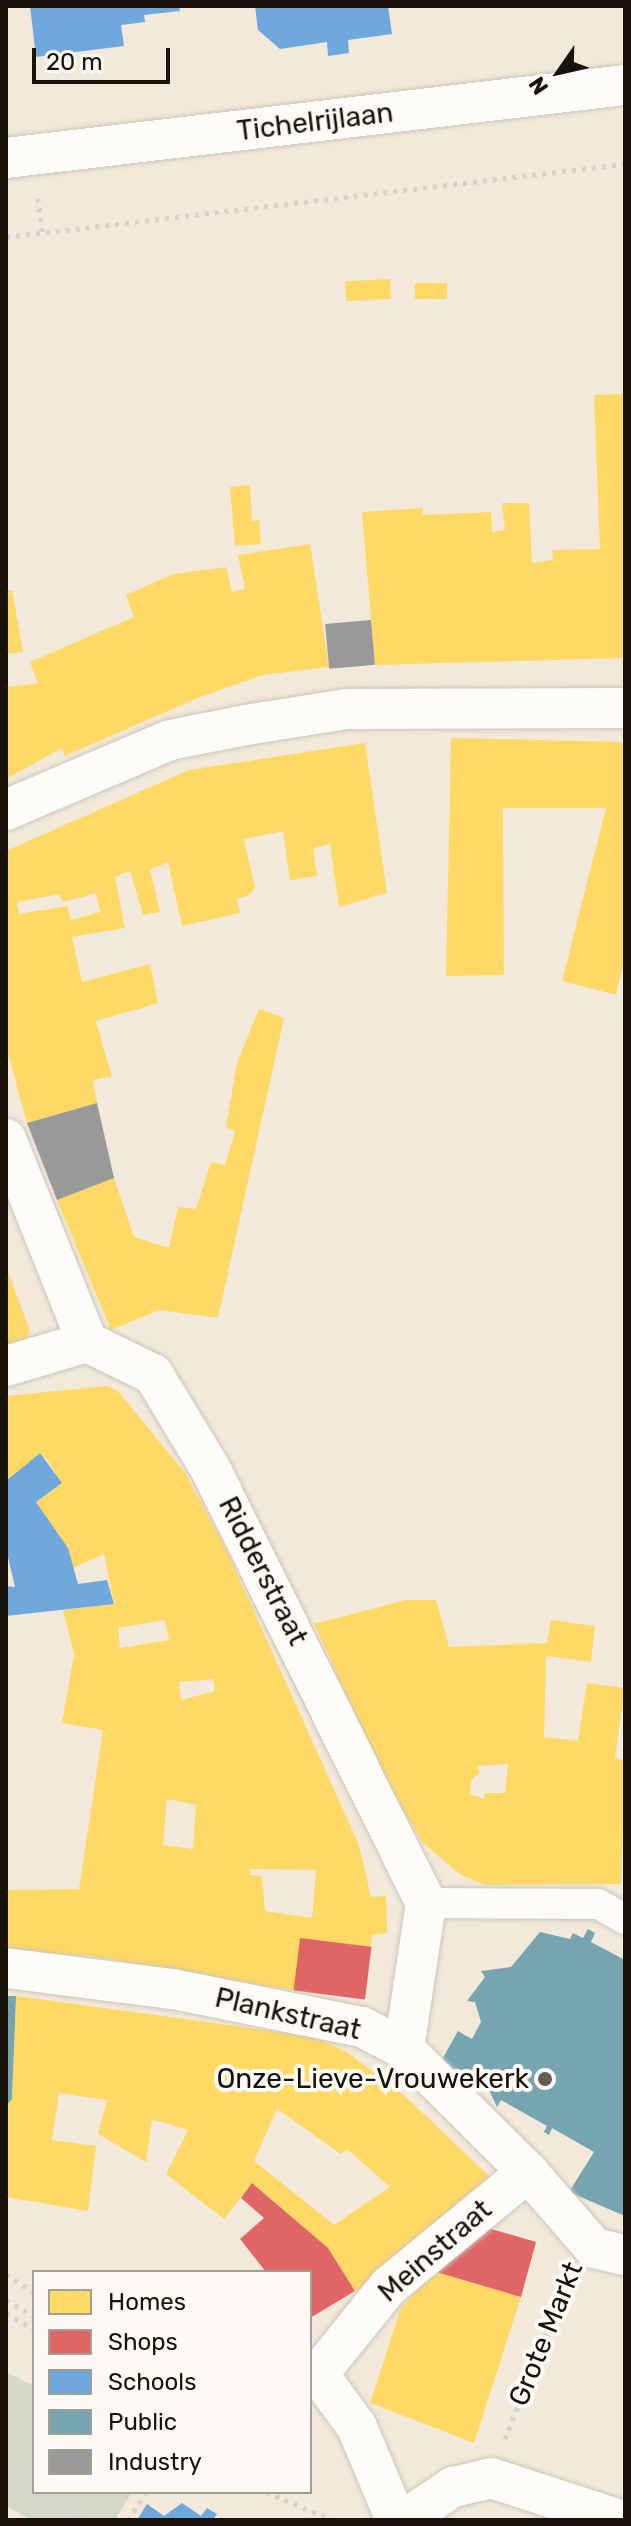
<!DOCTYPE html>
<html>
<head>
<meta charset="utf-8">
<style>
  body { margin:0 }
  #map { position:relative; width:631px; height:2526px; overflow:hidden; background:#f2e9da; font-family:Rubik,sans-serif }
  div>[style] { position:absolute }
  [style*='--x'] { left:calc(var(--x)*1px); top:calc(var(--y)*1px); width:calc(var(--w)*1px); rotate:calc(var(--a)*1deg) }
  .green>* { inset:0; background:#d4d9ca }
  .homes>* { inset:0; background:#ffd966; transform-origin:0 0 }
  .shops>* { inset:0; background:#e06666; transform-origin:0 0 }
  .schools>* { inset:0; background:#6fa8dc }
  .public>* { inset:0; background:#76a5af }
  .industry>* { inset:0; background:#999; transform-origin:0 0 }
  .path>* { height:5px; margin-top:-2.5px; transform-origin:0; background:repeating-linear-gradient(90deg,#d6d4cf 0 4px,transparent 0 10px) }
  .roads { filter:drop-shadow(0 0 2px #ccc6bb) drop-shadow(0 0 2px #ccc6bb) }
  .pedestrian>* { height:30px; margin:-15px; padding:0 15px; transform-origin:15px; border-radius:15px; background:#fdfcf9 }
  .minor>* { height:40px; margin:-20px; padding:0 20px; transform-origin:20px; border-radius:20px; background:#fdfcf9 }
  .dots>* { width:22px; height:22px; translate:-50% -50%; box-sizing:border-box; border:4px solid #fdfaf5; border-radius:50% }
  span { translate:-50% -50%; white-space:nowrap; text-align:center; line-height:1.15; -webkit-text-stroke:8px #fdfaf5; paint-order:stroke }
  .street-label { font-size:28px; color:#181209 }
  .poi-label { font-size:28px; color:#181209 }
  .right { translate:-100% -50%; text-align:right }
  .frame { position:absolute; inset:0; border:8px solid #181209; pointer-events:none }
  .legend { position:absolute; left:32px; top:2270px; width:280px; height:224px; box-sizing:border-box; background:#fdfaf5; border:2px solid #a19d97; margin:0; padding:10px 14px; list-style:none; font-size:24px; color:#181209 }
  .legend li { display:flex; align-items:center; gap:16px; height:40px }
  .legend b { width:40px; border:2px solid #a19d97 }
  .north { position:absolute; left:519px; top:32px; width:80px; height:80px; -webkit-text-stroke:6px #fdfaf5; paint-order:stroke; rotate:236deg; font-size:22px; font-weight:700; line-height:32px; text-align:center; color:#181209 }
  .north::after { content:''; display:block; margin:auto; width:28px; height:36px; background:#181209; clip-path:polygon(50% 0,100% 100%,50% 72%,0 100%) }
  .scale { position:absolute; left:32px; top:48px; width:138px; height:36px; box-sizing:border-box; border:4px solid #181209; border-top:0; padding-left:10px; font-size:24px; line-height:28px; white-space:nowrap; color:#181209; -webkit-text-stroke:6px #fdfaf5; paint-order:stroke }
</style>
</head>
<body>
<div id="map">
  <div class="green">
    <div style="clip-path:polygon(6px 2372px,31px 2385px,34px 2380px,34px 2492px,132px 2492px,115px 2520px,32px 2520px,6px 2506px)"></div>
  </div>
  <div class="homes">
    <div style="left:390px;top:279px;width:20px;height:45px;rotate:87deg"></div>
    <div style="left:415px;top:283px;width:32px;height:16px"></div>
    <div style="clip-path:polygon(625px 394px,625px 658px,375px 665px,362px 512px,423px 508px,423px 515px,491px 512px,492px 532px,505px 530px,502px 503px,529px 503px,532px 563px,553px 560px,552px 550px,600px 549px,594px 395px)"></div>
    <div style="clip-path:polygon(250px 485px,252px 521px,259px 520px,261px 544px,235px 546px,230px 487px)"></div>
    <div style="clip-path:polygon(310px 544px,329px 667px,263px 675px,200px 697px,65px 756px,62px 748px,6px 779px,6px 680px,9px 687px,38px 683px,30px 662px,134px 617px,126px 595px,173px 574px,226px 567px,232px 592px,245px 589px,238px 555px)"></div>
    <div style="clip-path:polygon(12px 590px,23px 652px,6px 654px,6px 591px)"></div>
    <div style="clip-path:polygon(451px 738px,625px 742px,625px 957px,616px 995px,562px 981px,606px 808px,503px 808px,504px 975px,446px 976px)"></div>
    <div style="clip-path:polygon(evenodd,365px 743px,387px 893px,339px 907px,330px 844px,313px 848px,317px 876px,290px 880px,283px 831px,244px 839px,255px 888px,249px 895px,237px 898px,240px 913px,182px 926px,168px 862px,150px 870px,160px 912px,143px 915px,130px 871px,115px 877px,125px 928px,72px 937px,82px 982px,150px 964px,158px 1003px,96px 1021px,112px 1077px,93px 1080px,97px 1103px,27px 1123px,6px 1046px,6px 851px,189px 770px,365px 743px,96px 893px,100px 912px,71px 920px,67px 906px,19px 914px,17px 902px,59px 894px,63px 902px,96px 893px)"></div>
    <div style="clip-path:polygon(259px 1009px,284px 1018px,218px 1318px,159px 1310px,111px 1330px,57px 1200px,114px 1178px,134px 1237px,169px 1248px,178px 1207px,196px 1209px,211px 1162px,225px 1165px,235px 1131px,226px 1127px,237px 1063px)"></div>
    <div style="clip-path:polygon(6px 1266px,30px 1331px,23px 1343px,6px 1348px)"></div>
    <div style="clip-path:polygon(evenodd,107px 1386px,118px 1391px,185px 1473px,225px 1547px,359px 1845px,371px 1897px,386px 1896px,387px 1933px,372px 1935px,371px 1947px,300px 1938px,296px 1991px,85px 1955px,6px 1954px,6px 1890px,79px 1889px,103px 1730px,62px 1723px,74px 1654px,63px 1610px,114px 1604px,104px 1554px,73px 1568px,68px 1548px,36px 1502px,62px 1483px,47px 1460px,40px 1453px,6px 1481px,6px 1396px,107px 1386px,165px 1620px,169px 1640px,120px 1648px,118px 1628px,165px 1620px,107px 1386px,213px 1679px,215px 1691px,181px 1700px,179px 1682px,213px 1679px,107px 1386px,167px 1799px,196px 1805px,193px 1849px,163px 1845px,167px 1799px,107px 1386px,250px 1869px,316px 1870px,312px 1918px,265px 1911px,262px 1876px,250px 1875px,250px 1869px)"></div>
    <div style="clip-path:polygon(evenodd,406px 1600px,436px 1600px,449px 1647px,547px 1643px,551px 1620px,595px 1626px,591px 1662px,546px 1656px,544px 1737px,578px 1741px,587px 1683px,625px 1688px,615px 1758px,625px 1761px,621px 1884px,485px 1885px,461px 1875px,422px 1842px,386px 1781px,314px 1624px,406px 1600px,508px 1764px,505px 1793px,485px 1793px,484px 1799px,470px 1794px,471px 1780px,480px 1773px,477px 1766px,508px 1764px)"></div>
    <div style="clip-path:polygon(evenodd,16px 1996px,316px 2037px,348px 2053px,405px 2096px,491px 2178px,436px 2232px,355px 2291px,328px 2248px,252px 2183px,224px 2219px,166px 2174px,188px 2130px,152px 2119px,146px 2162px,98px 2134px,107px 2100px,59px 2093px,52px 2140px,96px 2146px,88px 2211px,6px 2197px,6px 2106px,12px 2099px,16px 1996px,277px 2109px,341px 2154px,347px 2149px,390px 2187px,334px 2225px,254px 2161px,277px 2109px)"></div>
    <div style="clip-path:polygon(433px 2271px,521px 2297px,474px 2443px,370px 2403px,401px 2308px)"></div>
  </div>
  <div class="shops">
    <div style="left:300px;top:1938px;width:72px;height:53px;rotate:7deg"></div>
    <div style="clip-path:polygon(252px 2183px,328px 2248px,355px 2291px,310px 2318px,310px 2272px,266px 2272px,240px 2239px,264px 2218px,241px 2198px)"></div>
    <div style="clip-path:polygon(478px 2225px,536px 2242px,521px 2297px,433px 2271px)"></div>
  </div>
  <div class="schools">
    <div style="clip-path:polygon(30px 6px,179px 6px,180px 11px,144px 15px,145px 22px,121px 25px,124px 46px,36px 57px)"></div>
    <div style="clip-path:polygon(255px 6px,388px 6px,392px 34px,348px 40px,349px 53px,328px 56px,327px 42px,280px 49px,258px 30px)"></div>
    <div style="clip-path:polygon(40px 1453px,62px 1483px,36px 1502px,68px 1548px,78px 1584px,107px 1580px,114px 1604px,6px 1616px,6px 1586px,15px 1587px,6px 1549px,6px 1481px)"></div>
    <div style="clip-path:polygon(182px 2503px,201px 2516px,207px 2508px,217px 2514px,213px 2520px,137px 2520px,147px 2504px,164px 2516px)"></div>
  </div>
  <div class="public">
    <div style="clip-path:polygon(588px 1929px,595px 1933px,591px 1942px,625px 1960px,625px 2216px,569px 2192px,594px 2152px,552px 2128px,549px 2135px,544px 2132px,547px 2126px,501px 2100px,497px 2107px,490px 2092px,439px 2065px,458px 2031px,472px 2039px,481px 2022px,475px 2002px,467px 2001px,485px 1977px,481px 1971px,511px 1967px,540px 1932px,570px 1939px,573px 1933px,583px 1938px)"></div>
    <div style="clip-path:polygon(6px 1996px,16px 1996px,12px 2099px,6px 2106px)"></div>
  </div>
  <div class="industry">
    <div style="left:371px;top:620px;width:45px;height:46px;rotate:85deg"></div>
    <div style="clip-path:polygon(97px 1103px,114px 1178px,57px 1200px,27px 1123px)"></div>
  </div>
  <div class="path">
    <div style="--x:38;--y:198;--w:34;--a:83"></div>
    <div style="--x:6;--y:237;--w:623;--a:-6.73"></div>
    <div style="--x:6;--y:2274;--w:34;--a:34"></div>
    <div style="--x:6;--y:2300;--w:32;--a:30"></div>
    <div style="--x:6;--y:2313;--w:32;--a:30"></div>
    <div style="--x:505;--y:2439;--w:169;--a:-68.9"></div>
    <div style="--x:6;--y:2475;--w:33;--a:31"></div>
    <div style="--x:35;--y:2492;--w:56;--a:29.7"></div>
    <div style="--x:266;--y:2492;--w:73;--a:22.7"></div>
    <div style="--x:128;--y:2520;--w:33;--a:-57"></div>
  </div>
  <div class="roads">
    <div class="pedestrian">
      <div style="--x:426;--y:1903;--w:172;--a:0.3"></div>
      <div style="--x:598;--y:1904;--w:31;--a:29"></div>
    </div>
    <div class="minor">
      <div style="--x:6;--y:158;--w:623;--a:-6.73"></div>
      <div style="--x:6;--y:810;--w:178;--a:-23.1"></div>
      <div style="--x:170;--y:740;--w:77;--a:-11.2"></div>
      <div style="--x:246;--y:725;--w:102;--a:-9"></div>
      <div style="--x:347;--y:709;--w:278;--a:-0.2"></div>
      <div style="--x:6;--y:1139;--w:219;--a:68.2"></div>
      <div style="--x:87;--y:1342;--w:73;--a:25.9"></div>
      <div style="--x:153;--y:1374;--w:110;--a:58.8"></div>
      <div style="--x:210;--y:1468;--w:486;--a:63.6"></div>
      <div style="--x:426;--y:1903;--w:148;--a:98.6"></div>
      <div style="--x:6;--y:1366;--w:84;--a:-16.5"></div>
      <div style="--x:6;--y:1968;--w:168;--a:7.2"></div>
      <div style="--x:173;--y:1989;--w:193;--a:11.4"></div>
      <div style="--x:362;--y:2027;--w:47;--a:27.6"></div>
      <div style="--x:404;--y:2049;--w:175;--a:44.8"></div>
      <div style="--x:528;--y:2172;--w:101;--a:49"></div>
      <div style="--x:594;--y:2248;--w:32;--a:13"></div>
      <div style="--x:396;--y:2520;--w:101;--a:-112.8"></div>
      <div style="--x:357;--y:2427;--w:66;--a:-126.3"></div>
      <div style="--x:318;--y:2374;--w:113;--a:-51.1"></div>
      <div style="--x:389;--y:2286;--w:180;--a:-39.4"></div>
      <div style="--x:404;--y:2520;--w:59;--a:-34"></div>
      <div style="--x:453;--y:2487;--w:39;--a:-13"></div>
      <div style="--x:491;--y:2478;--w:136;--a:18"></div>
    </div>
  </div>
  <div class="dots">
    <div style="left:545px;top:2079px;background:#645d52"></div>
  </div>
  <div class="street-label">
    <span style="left:315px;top:122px;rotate:-7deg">Tichelrijlaan</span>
    <span style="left:263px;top:1571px;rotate:63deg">Ridderstraat</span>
    <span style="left:288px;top:2014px;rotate:13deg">Plankstraat</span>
    <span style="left:435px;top:2251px;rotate:-41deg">Meinstraat</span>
    <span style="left:546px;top:2334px;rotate:-68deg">Grote Markt</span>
  </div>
  <div class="poi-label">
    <span class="right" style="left:529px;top:2079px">Onze-Lieve-Vrouwekerk</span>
  </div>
  <div class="frame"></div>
  <ul class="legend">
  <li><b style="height:22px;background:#ffd966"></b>Homes</li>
  <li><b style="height:22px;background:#e06666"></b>Shops</li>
  <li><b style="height:22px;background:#6fa8dc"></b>Schools</li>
  <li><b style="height:22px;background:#76a5af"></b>Public</li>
  <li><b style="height:22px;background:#999"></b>Industry</li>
  </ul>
  <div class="north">N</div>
  <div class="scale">20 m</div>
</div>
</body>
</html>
